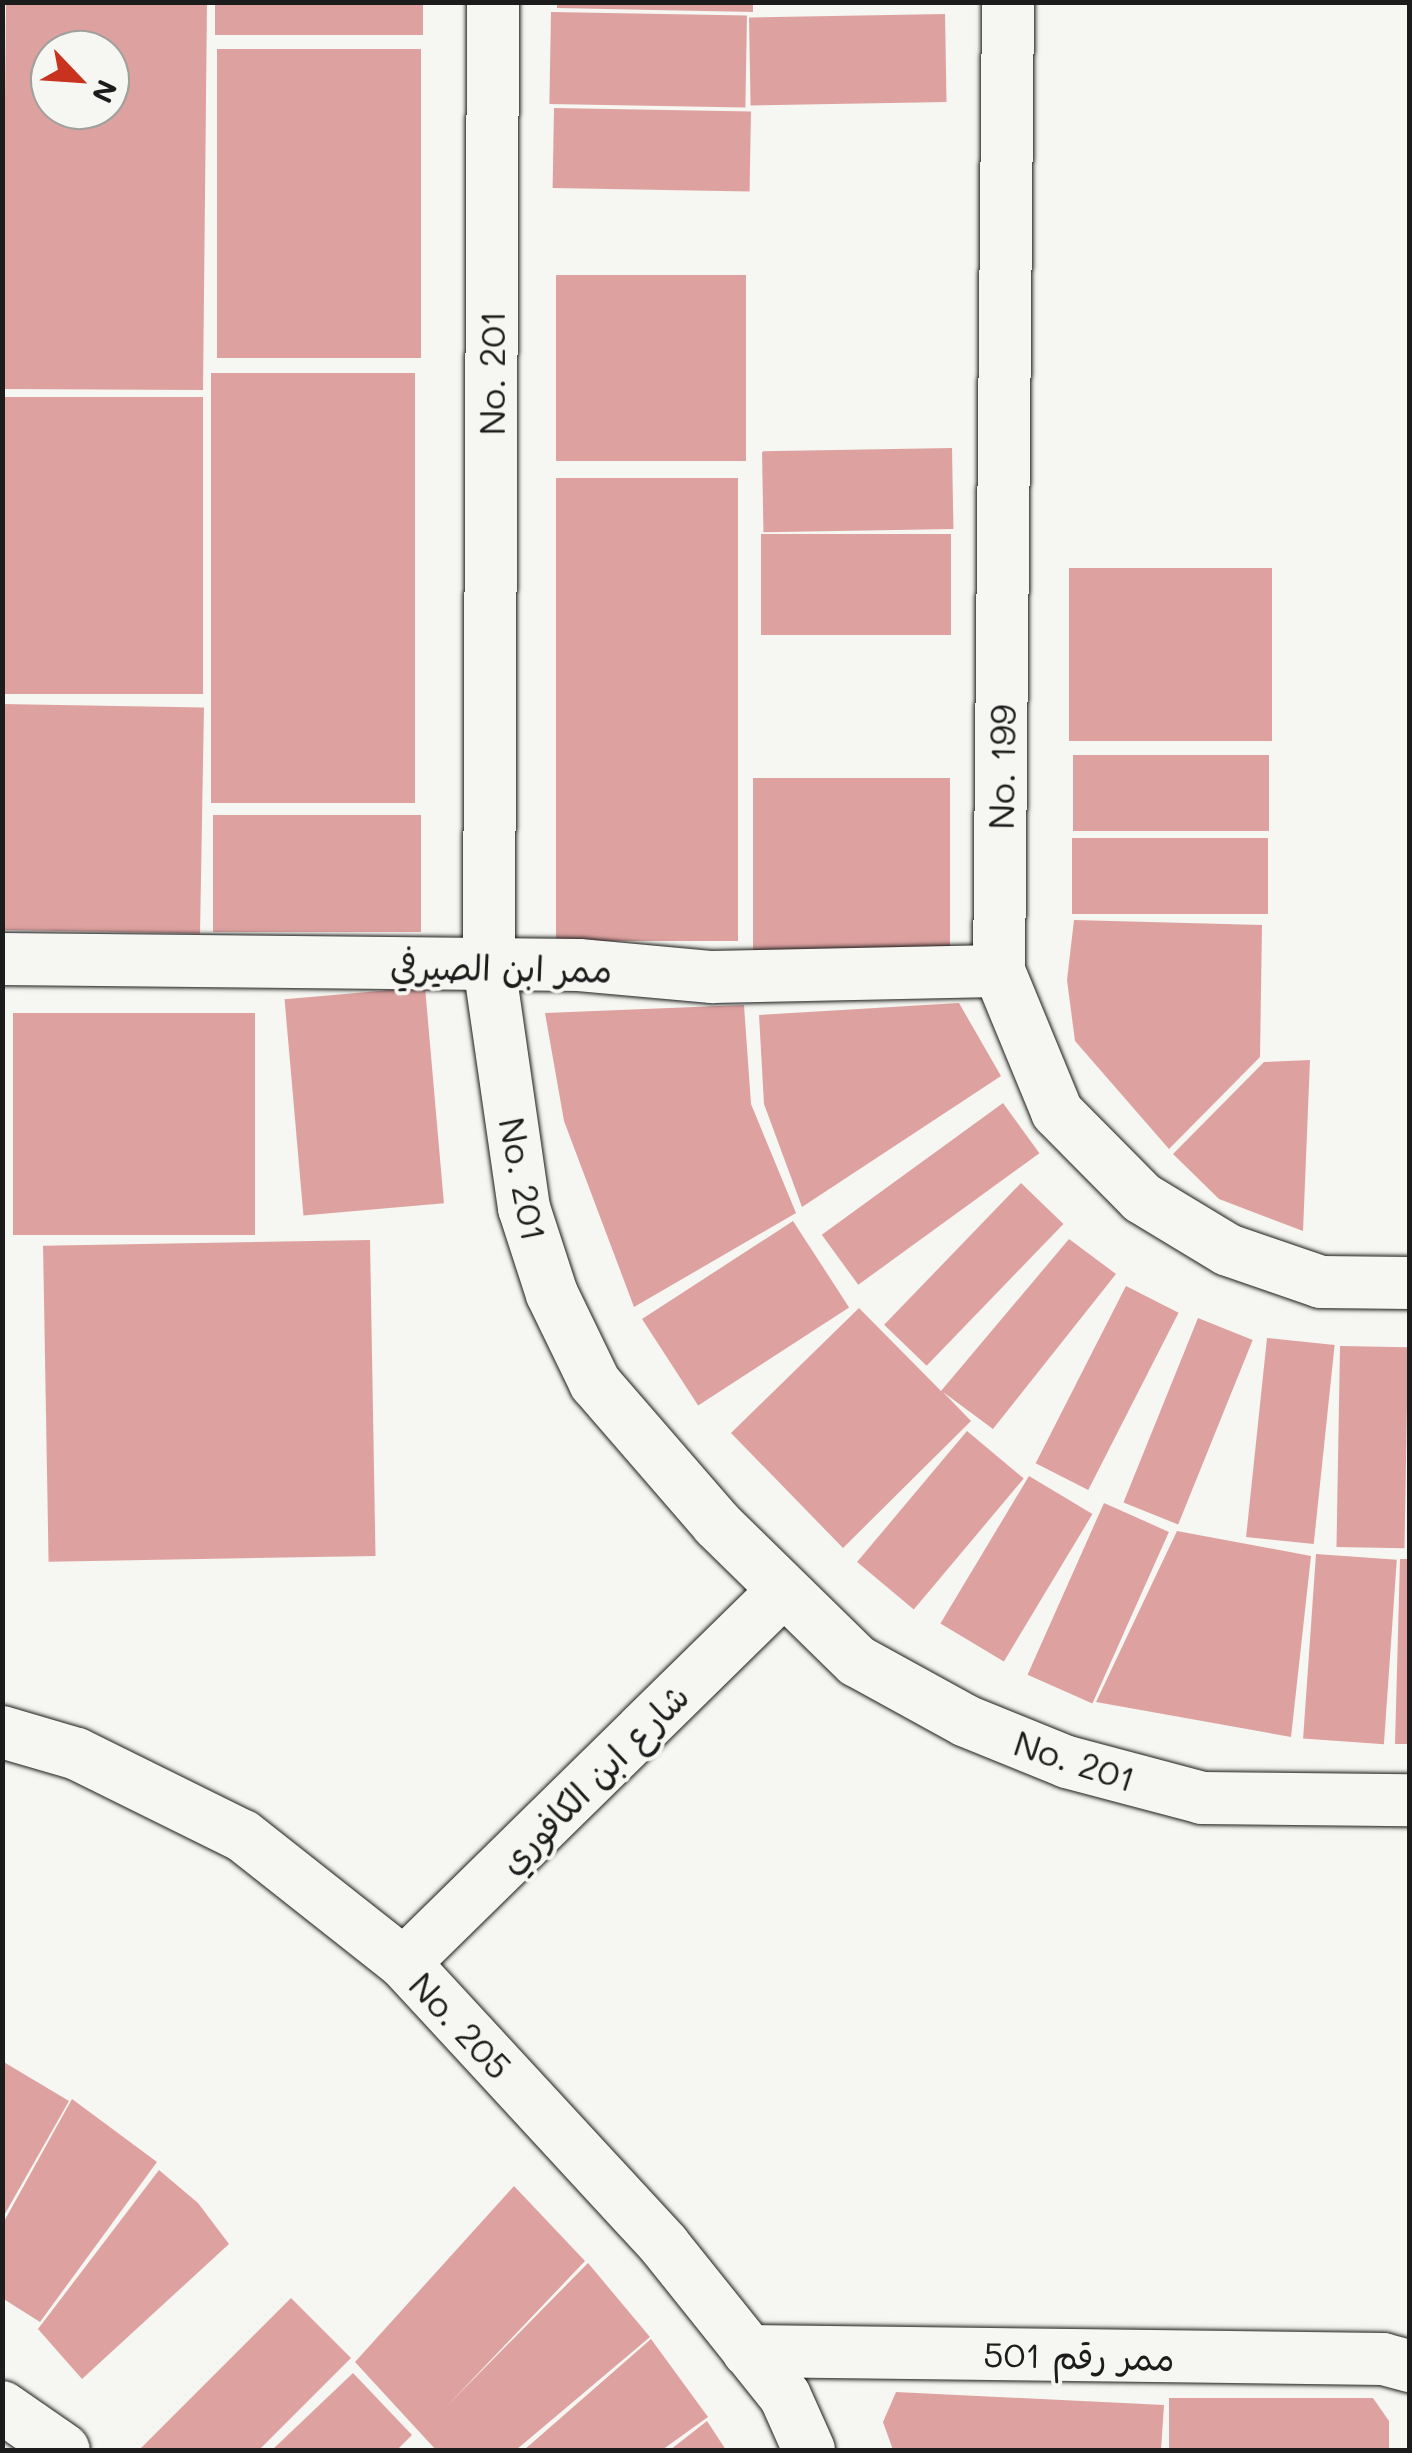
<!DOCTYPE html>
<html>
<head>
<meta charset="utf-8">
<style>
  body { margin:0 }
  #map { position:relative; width:1412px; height:2453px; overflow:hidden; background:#f6f6f2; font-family:Mali,"Playpen Sans Arabic",sans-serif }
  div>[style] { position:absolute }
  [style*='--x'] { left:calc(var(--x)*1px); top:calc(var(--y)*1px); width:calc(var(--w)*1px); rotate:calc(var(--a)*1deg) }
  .building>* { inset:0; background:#dda2a0; transform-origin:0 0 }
  .roads { filter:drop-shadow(0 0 2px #1c1c1c) drop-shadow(0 0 2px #1c1c1c) }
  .minor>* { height:52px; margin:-26px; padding:0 26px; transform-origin:26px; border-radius:26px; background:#f6f6f2 }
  span { translate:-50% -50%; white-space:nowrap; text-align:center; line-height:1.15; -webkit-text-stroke:8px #f6f6f2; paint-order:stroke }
  .street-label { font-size:35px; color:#1c1c1c }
  .frame { position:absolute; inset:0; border:5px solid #1c1c1c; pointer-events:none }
  .north { position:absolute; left:30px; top:30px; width:100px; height:100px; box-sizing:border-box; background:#f6f6f2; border:2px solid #9f9f9c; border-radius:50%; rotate:115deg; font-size:28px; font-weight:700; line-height:40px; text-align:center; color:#1c1c1c }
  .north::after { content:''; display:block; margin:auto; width:35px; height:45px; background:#c8321e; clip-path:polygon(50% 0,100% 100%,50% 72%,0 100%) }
</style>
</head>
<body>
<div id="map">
  <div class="building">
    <div style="clip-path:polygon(evenodd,6px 2px,207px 2px,203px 390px,2px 389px,6px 2px,50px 50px,110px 50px,110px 110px,50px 110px,50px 50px)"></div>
    <div style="left:215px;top:2px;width:208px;height:33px"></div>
    <div style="clip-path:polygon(557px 2px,753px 2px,753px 12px,557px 8px)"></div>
    <div style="left:551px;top:12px;width:196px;height:92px;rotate:1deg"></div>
    <div style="left:945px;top:14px;width:88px;height:196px;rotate:89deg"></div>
    <div style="left:421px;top:49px;width:309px;height:204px;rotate:90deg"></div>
    <div style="left:554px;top:108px;width:197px;height:80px;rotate:1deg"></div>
    <div style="left:746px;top:275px;width:186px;height:190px;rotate:90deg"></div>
    <div style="left:415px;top:373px;width:430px;height:204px;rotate:90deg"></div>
    <div style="left:5px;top:397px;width:198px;height:297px"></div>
    <div style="left:952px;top:448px;width:81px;height:190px;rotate:89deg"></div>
    <div style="left:556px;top:478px;width:182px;height:463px"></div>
    <div style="left:761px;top:534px;width:190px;height:101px"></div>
    <div style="left:1069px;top:568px;width:203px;height:173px"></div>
    <div style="left:2px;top:704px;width:202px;height:226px;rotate:1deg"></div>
    <div style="left:1073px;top:755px;width:196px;height:76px"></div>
    <div style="left:950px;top:778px;width:174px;height:197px;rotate:90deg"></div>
    <div style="left:213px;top:815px;width:208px;height:117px"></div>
    <div style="left:1072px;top:838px;width:196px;height:76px"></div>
    <div style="clip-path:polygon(1074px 920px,1262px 925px,1260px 1057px,1169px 1149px,1075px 1041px,1067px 980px)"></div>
    <div style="left:425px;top:987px;width:217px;height:141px;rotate:85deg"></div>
    <div style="clip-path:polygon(959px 1003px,1001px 1076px,802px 1207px,764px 1104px,759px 1015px)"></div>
    <div style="clip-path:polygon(744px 1005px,751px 1104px,796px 1213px,634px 1307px,564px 1121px,545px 1013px)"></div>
    <div style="left:255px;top:1013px;width:222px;height:242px;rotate:90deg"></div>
    <div style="clip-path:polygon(1310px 1060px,1303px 1231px,1219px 1199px,1173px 1154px,1264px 1062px)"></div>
    <div style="left:1003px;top:1103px;width:62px;height:224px;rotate:54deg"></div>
    <div style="left:1021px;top:1183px;width:59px;height:197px;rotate:44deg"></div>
    <div style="left:793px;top:1221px;width:103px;height:180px;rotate:57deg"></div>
    <div style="clip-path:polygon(1069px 1239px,1116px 1274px,993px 1429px,943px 1392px,971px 1421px,843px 1548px,731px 1433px,859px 1308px,941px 1391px)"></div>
    <div style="left:370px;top:1240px;width:316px;height:327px;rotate:89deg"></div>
    <div style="left:1126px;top:1286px;width:59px;height:199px;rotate:27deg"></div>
    <div style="left:1198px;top:1318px;width:59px;height:199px;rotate:22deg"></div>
    <div style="left:1267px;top:1338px;width:68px;height:200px;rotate:6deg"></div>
    <div style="left:1340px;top:1346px;width:68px;height:201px;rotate:1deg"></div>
    <div style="left:967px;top:1431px;width:74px;height:171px;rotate:40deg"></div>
    <div style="left:1029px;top:1476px;width:74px;height:172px;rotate:31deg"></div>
    <div style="left:1104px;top:1503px;width:71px;height:188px;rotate:24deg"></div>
    <div style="clip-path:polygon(1177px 1531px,1311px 1556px,1291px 1737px,1096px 1702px)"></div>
    <div style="left:1316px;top:1554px;width:81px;height:185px;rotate:4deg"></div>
    <div style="clip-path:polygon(1400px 1559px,1410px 1559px,1410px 1744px,1395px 1744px)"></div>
    <div style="clip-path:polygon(2px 2061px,69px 2101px,2px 2219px)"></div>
    <div style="clip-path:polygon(72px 2099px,157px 2162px,40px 2322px,2px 2298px,2px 2225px)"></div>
    <div style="clip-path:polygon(159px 2170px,198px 2203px,229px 2244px,82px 2379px,38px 2329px)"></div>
    <div style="clip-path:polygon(514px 2186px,585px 2261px,447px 2406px,588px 2263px,650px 2337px,516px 2450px,436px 2450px,355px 2362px)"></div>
    <div style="clip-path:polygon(291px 2298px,351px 2358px,259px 2450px,139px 2450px)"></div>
    <div style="clip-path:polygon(651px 2339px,708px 2417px,662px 2450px,524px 2450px)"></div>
    <div style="clip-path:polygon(353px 2373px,412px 2435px,397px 2450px,272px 2450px)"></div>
    <div style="clip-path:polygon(896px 2392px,1164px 2405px,1161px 2450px,893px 2450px,883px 2422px)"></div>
    <div style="clip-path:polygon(1169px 2398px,1373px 2398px,1389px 2421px,1389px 2450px,1169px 2450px)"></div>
    <div style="clip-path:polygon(707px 2421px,726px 2450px,670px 2450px)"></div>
  </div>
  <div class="roads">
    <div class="minor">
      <div style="--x:493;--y:2;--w:963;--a:90.24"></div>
      <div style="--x:489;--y:965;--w:246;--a:81.8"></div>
      <div style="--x:524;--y:1208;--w:90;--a:72"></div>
      <div style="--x:552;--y:1294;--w:99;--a:64.2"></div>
      <div style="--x:595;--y:1383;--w:186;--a:49.1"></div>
      <div style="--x:717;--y:1524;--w:196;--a:44.4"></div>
      <div style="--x:857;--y:1661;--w:124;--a:28.8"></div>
      <div style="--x:966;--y:1721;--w:109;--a:22.1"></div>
      <div style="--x:1067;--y:1762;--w:140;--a:14.9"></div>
      <div style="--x:1202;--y:1798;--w:208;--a:0.6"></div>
      <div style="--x:1008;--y:2;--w:969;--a:90.53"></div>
      <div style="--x:999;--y:971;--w:152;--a:67.6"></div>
      <div style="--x:1057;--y:1112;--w:121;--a:45.3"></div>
      <div style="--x:1142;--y:1198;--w:100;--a:31.2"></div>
      <div style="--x:1228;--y:1250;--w:98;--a:19"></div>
      <div style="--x:1321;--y:1282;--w:89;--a:0.6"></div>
      <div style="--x:2;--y:959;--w:577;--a:0.6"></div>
      <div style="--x:579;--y:965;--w:134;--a:5.2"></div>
      <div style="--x:712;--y:977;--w:287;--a:-1.2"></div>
      <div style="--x:2;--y:1732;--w:78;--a:16.3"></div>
      <div style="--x:77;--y:1754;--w:185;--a:26.3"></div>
      <div style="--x:243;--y:1836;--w:205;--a:38.3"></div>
      <div style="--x:404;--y:1963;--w:384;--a:47.3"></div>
      <div style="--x:664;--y:2245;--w:193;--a:51.3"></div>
      <div style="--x:785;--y:2396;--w:59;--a:66"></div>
      <div style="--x:404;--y:1963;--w:530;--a:-44.46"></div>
      <div style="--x:748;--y:2351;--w:635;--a:0.72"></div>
      <div style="--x:1383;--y:2359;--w:28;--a:15"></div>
      <div style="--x:2;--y:2407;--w:75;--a:34.7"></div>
    </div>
  </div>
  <div class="street-label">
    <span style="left:491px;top:373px;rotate:-90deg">No. 201</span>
    <span style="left:1001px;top:767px;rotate:-89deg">No. 199</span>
    <span style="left:501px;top:967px;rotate:1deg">ممر ابن الصيرفي</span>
    <span style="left:524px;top:1179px;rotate:79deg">No. 201</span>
    <span style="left:1075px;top:1760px;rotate:18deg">No. 201</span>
    <span style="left:593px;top:1778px;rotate:-45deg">شارع ابن الكافوري</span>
    <span style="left:461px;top:2025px;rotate:47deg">No. 205</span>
    <span style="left:1079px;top:2355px;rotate:1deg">ممر رقم 501</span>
  </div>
  <div class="frame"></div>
  <div class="north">N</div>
</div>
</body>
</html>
